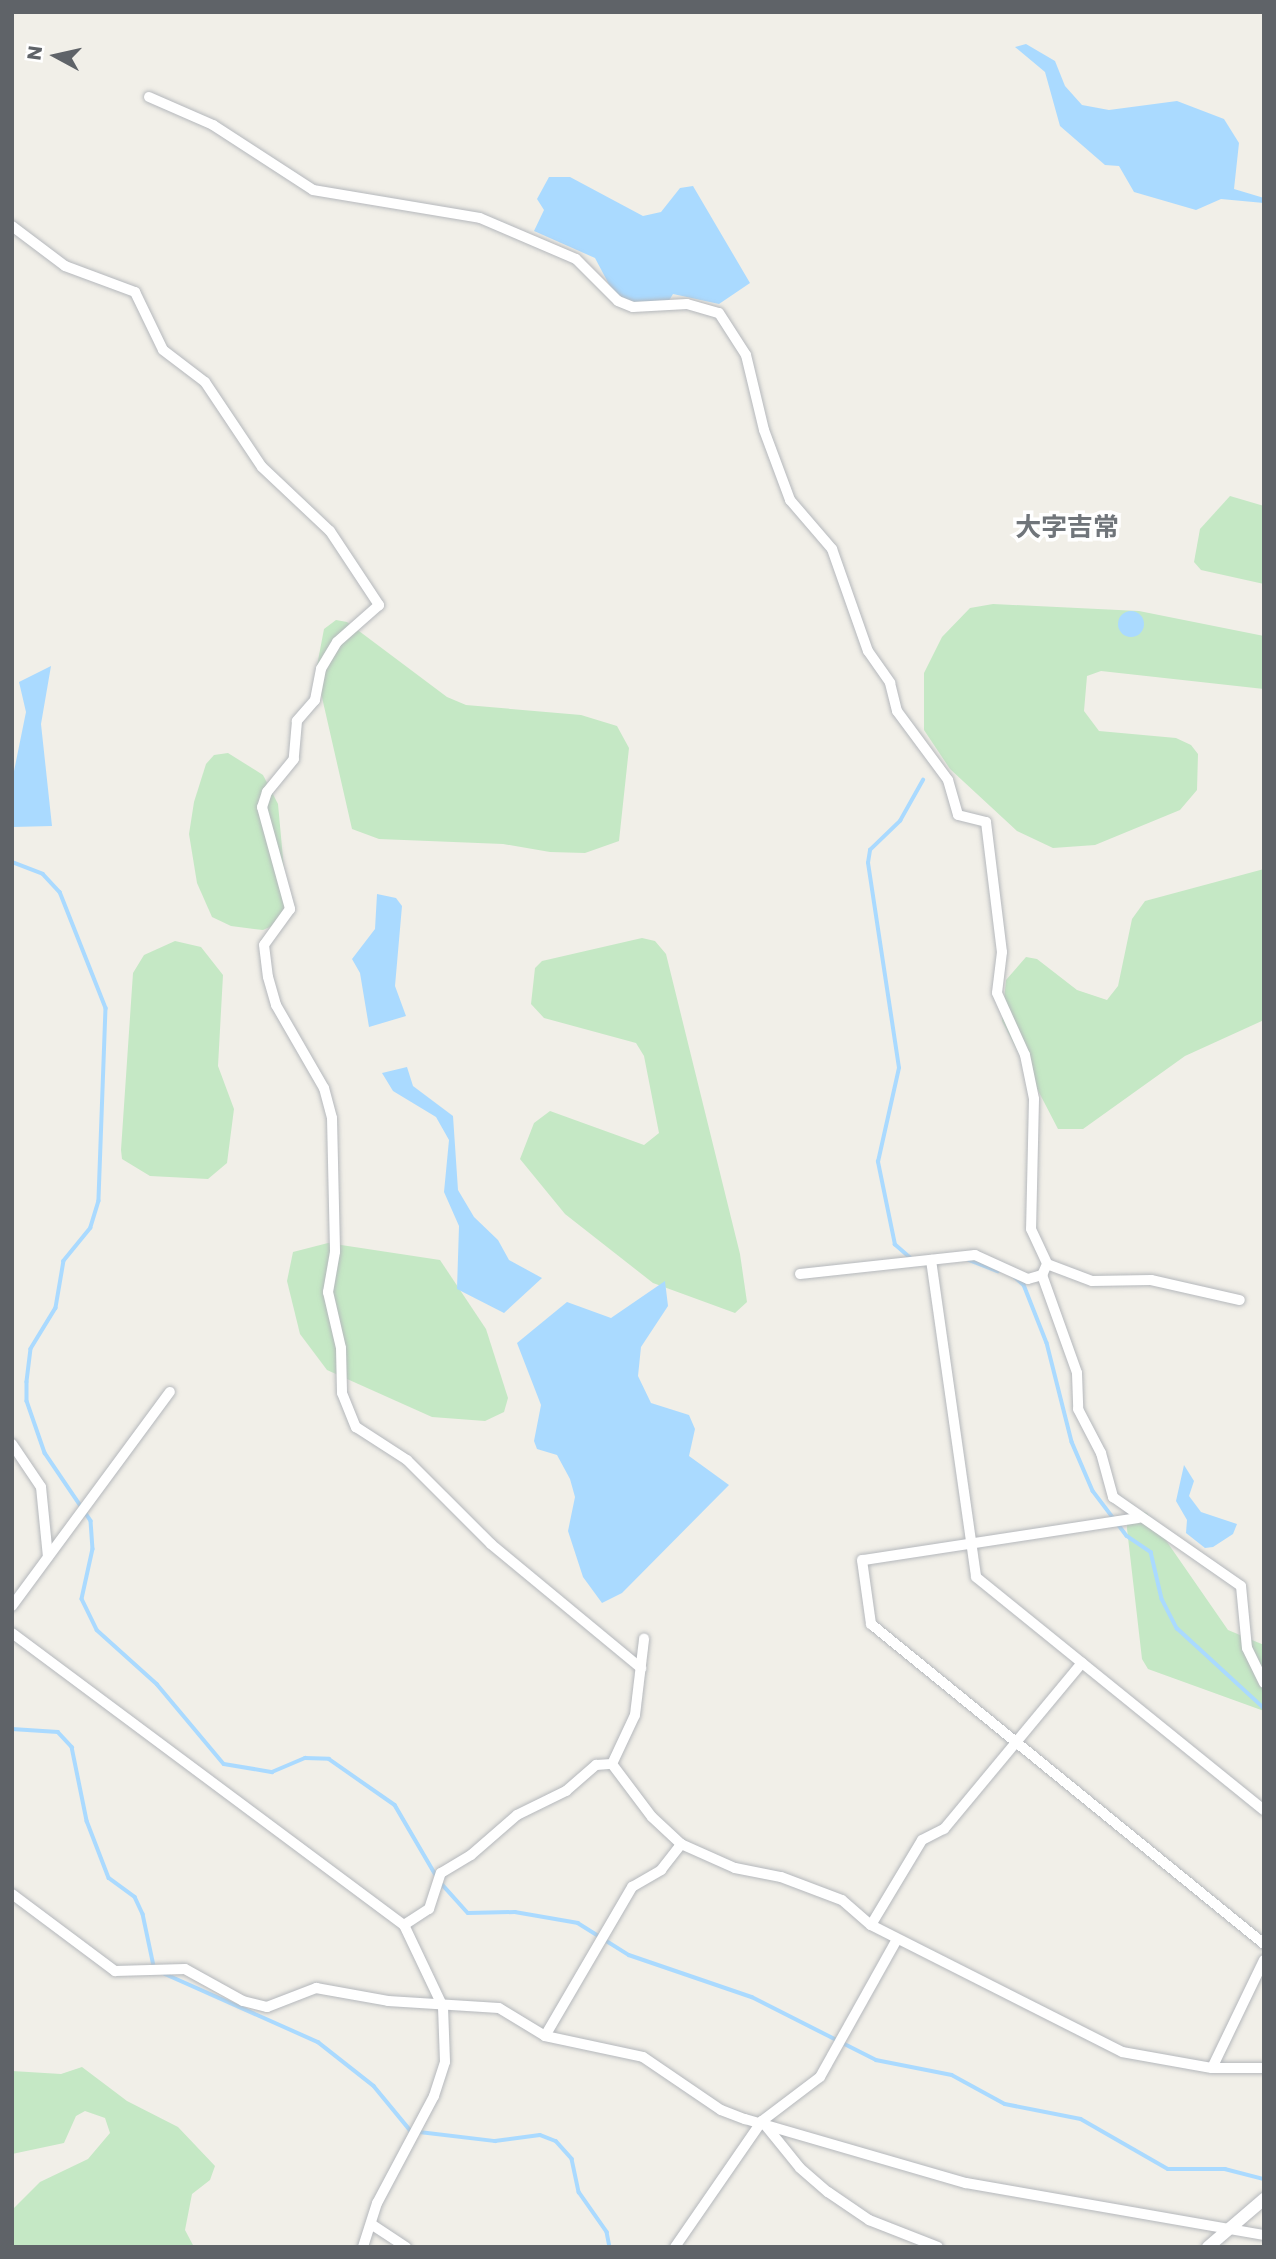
<!DOCTYPE html>
<html>
<head>
<meta charset="utf-8">
<style>
  body { margin:0 }
  #map { position:relative; width:1276px; height:2259px; overflow:hidden; background:#f1efe8; font-family:Poppins,"Noto Sans JP",sans-serif }
  div>[style] { position:absolute }
  [style*='--x'] { left:calc(var(--x)*1px); top:calc(var(--y)*1px); width:calc(var(--w)*1px); rotate:calc(var(--a)*1deg) }
  .green>* { inset:0; background:#c5e8c5 }
  .water>* { inset:0; background:#aadaff }
  .round { border-radius:50% }
  .stream>* { height:3.5px; margin:-1.75px; padding:0 1.75px; transform-origin:1.75px; border-radius:1.75px; background:#aadaff }
  .roads { filter:drop-shadow(0 0 2px #b5b8bc) drop-shadow(0 0 2px #b5b8bc) }
  .minor>* { height:10px; margin:-5px; padding:0 5px; transform-origin:5px; border-radius:5px; background:#fff }
  .tertiary>* { height:12px; margin:-6px; padding:0 6px; transform-origin:6px; border-radius:6px; background:#fff }
  span { translate:-50% -50%; white-space:nowrap; text-align:center; line-height:1.15; -webkit-text-stroke:7px #fff; paint-order:stroke }
  .quarter-label { font-size:26px; color:#70757a; font-weight:700 }
  .frame { position:absolute; inset:0; border:14px solid #5f6368; pointer-events:none }
  .north { position:absolute; left:21px; top:21px; width:70px; height:70px; -webkit-text-stroke:5px #fff; paint-order:stroke; rotate:278deg; font-size:19px; font-weight:700; line-height:28px; text-align:center; color:#5f6368 }
  .north::after { content:''; display:block; margin:auto; width:24px; height:32px; background:#5f6368; clip-path:polygon(50% 0,100% 100%,50% 72%,0 100%) }
</style>
</head>
<body>
<div id="map">
  <div class="green">
    <div style="clip-path:polygon(1230px 496px,1264px 506px,1264px 584px,1201px 570px,1194px 562px,1200px 529px)"></div>
    <div style="clip-path:polygon(993px 604px,1139px 611px,1264px 636px,1264px 689px,1101px 671px,1087px 676px,1084px 711px,1099px 731px,1176px 738px,1191px 745px,1198px 754px,1197px 790px,1180px 810px,1095px 845px,1053px 848px,1017px 831px,950px 769px,924px 730px,924px 673px,942px 637px,970px 608px)"></div>
    <div style="clip-path:polygon(336px 620px,347px 622px,447px 697px,466px 705px,581px 715px,617px 726px,629px 748px,619px 841px,585px 853px,550px 852px,503px 844px,379px 839px,352px 829px,316px 671px,324px 629px)"></div>
    <div style="clip-path:polygon(228px 753px,263px 775px,278px 804px,288px 913px,284px 921px,263px 930px,231px 926px,212px 917px,197px 883px,189px 834px,194px 802px,206px 764px,214px 755px)"></div>
    <div style="clip-path:polygon(1264px 869px,1264px 1020px,1185px 1056px,1083px 1129px,1058px 1129px,1002px 1021px,1006px 980px,1026px 957px,1037px 959px,1077px 990px,1107px 1000px,1118px 986px,1132px 919px,1145px 901px)"></div>
    <div style="clip-path:polygon(642px 938px,655px 941px,666px 954px,740px 1254px,747px 1302px,735px 1313px,653px 1283px,565px 1214px,520px 1159px,534px 1123px,550px 1111px,644px 1145px,659px 1133px,644px 1056px,636px 1043px,544px 1018px,531px 1004px,535px 968px,542px 961px)"></div>
    <div style="clip-path:polygon(175px 941px,201px 947px,223px 975px,218px 1066px,234px 1109px,227px 1163px,208px 1179px,150px 1176px,122px 1159px,121px 1150px,133px 973px,144px 955px)"></div>
    <div style="clip-path:polygon(328px 1243px,440px 1260px,486px 1329px,508px 1398px,504px 1412px,485px 1421px,432px 1417px,327px 1370px,300px 1334px,287px 1281px,293px 1252px)"></div>
    <div style="clip-path:polygon(1138px 1510px,1147px 1513px,1228px 1630px,1264px 1645px,1264px 1711px,1148px 1669px,1142px 1659px,1127px 1529px,1127px 1519px)"></div>
    <div style="clip-path:polygon(82px 2067px,127px 2101px,178px 2127px,215px 2166px,210px 2180px,192px 2194px,185px 2230px,194px 2247px,12px 2247px,12px 2210px,40px 2182px,88px 2159px,110px 2133px,105px 2118px,85px 2111px,76px 2116px,64px 2143px,12px 2154px,12px 2071px,61px 2074px)"></div>
  </div>
  <div class="water">
    <div style="clip-path:polygon(1026px 44px,1055px 61px,1065px 86px,1082px 105px,1109px 110px,1177px 101px,1224px 119px,1239px 143px,1234px 189px,1264px 198px,1264px 203px,1221px 199px,1196px 210px,1134px 192px,1119px 166px,1105px 165px,1060px 126px,1045px 72px,1015px 47px)"></div>
    <div style="clip-path:polygon(549px 177px,570px 177px,643px 216px,661px 212px,680px 188px,693px 186px,750px 283px,719px 304px,673px 294px,667px 304px,656px 306px,623px 300px,613px 292px,595px 258px,534px 231px,544px 210px,537px 199px)"></div>
    <div class="round" style="left:1118px;top:611px;width:26px;height:26px"></div>
    <div style="clip-path:polygon(51px 666px,41px 724px,52px 826px,12px 827px,12px 781px,26px 712px,19px 682px)"></div>
    <div style="clip-path:polygon(377px 894px,396px 898px,402px 906px,395px 986px,406px 1016px,369px 1027px,360px 973px,352px 959px,375px 929px)"></div>
    <div style="clip-path:polygon(407px 1067px,413px 1086px,453px 1116px,458px 1190px,474px 1217px,498px 1240px,509px 1260px,542px 1278px,504px 1313px,457px 1289px,459px 1226px,444px 1192px,449px 1140px,436px 1117px,393px 1091px,382px 1073px)"></div>
    <div style="clip-path:polygon(665px 1281px,668px 1306px,641px 1347px,638px 1376px,651px 1403px,689px 1415px,695px 1429px,689px 1456px,729px 1485px,622px 1593px,602px 1603px,583px 1577px,568px 1531px,575px 1497px,570px 1479px,557px 1455px,537px 1449px,534px 1441px,541px 1405px,517px 1343px,567px 1302px,611px 1318px)"></div>
    <div style="clip-path:polygon(1184px 1465px,1194px 1481px,1189px 1496px,1201px 1512px,1237px 1524px,1233px 1534px,1213px 1547px,1205px 1548px,1186px 1533px,1187px 1520px,1176px 1501px)"></div>
  </div>
  <div class="stream">
    <div style="--x:12;--y:862;--w:33;--a:21"></div>
    <div style="--x:43;--y:874;--w:25;--a:47"></div>
    <div style="--x:60;--y:892;--w:125;--a:68.4"></div>
    <div style="--x:106;--y:1008;--w:193;--a:92.1"></div>
    <div style="--x:99;--y:1201;--w:28;--a:107"></div>
    <div style="--x:91;--y:1228;--w:43;--a:129.3"></div>
    <div style="--x:64;--y:1261;--w:48;--a:99.7"></div>
    <div style="--x:56;--y:1308;--w:48;--a:121.4"></div>
    <div style="--x:31;--y:1349;--w:33;--a:97"></div>
    <div style="--x:27;--y:1382;--w:19;--a:90"></div>
    <div style="--x:27;--y:1401;--w:55;--a:70.9"></div>
    <div style="--x:45;--y:1453;--w:82;--a:55.9"></div>
    <div style="--x:91;--y:1521;--w:28;--a:86"></div>
    <div style="--x:93;--y:1549;--w:51;--a:102.4"></div>
    <div style="--x:82;--y:1599;--w:34;--a:64"></div>
    <div style="--x:97;--y:1630;--w:81;--a:42"></div>
    <div style="--x:157;--y:1684;--w:104;--a:50.1"></div>
    <div style="--x:224;--y:1764;--w:49;--a:9.5"></div>
    <div style="--x:272;--y:1772;--w:36;--a:-23"></div>
    <div style="--x:305;--y:1758;--w:24;--a:2"></div>
    <div style="--x:329;--y:1759;--w:80;--a:34.9"></div>
    <div style="--x:395;--y:1805;--w:83;--a:59.7"></div>
    <div style="--x:910;--y:1258;--w:20;--a:-139"></div>
    <div style="--x:895;--y:1245;--w:85;--a:-101.6"></div>
    <div style="--x:878;--y:1162;--w:96;--a:-77.4"></div>
    <div style="--x:899;--y:1068;--w:207;--a:-98.6"></div>
    <div style="--x:868;--y:863;--w:13;--a:-81"></div>
    <div style="--x:870;--y:850;--w:42;--a:-44"></div>
    <div style="--x:900;--y:821;--w:47;--a:-60.7"></div>
    <div style="--x:969;--y:1260;--w:31;--a:21"></div>
    <div style="--x:1015;--y:1277;--w:12;--a:42"></div>
    <div style="--x:1024;--y:1285;--w:62;--a:68.4"></div>
    <div style="--x:1047;--y:1343;--w:102;--a:75.8"></div>
    <div style="--x:1072;--y:1442;--w:53;--a:66.8"></div>
    <div style="--x:1093;--y:1491;--w:56;--a:52.9"></div>
    <div style="--x:1127;--y:1536;--w:29;--a:34"></div>
    <div style="--x:1151;--y:1552;--w:48;--a:76.8"></div>
    <div style="--x:1162;--y:1599;--w:33;--a:63"></div>
    <div style="--x:1177;--y:1628;--w:118;--a:42.6"></div>
    <div style="--x:12;--y:1729;--w:46;--a:3.7"></div>
    <div style="--x:58;--y:1732;--w:21;--a:47"></div>
    <div style="--x:72;--y:1747;--w:76;--a:78.5"></div>
    <div style="--x:87;--y:1821;--w:61;--a:68.9"></div>
    <div style="--x:109;--y:1878;--w:32;--a:36"></div>
    <div style="--x:135;--y:1897;--w:19;--a:65"></div>
    <div style="--x:143;--y:1914;--w:53;--a:78.1"></div>
    <div style="--x:441;--y:1883;--w:40;--a:48"></div>
    <div style="--x:468;--y:1913;--w:47;--a:-1.2"></div>
    <div style="--x:515;--y:1912;--w:64;--a:9.9"></div>
    <div style="--x:578;--y:1923;--w:60;--a:32.1"></div>
    <div style="--x:629;--y:1955;--w:130;--a:18.9"></div>
    <div style="--x:752;--y:1997;--w:139;--a:26.9"></div>
    <div style="--x:876;--y:2060;--w:77;--a:11.2"></div>
    <div style="--x:952;--y:2075;--w:60;--a:28.7"></div>
    <div style="--x:1005;--y:2104;--w:77;--a:11.2"></div>
    <div style="--x:1081;--y:2119;--w:100;--a:29.9"></div>
    <div style="--x:1168;--y:2169;--w:57;--a:0"></div>
    <div style="--x:1225;--y:2169;--w:40;--a:14.4"></div>
    <div style="--x:163;--y:1973;--w:170;--a:24"></div>
    <div style="--x:318;--y:2042;--w:71;--a:38.2"></div>
    <div style="--x:374;--y:2086;--w:58;--a:50.6"></div>
    <div style="--x:411;--y:2131;--w:85;--a:6.8"></div>
    <div style="--x:495;--y:2141;--w:45;--a:-7.6"></div>
    <div style="--x:540;--y:2135;--w:17;--a:21"></div>
    <div style="--x:556;--y:2141;--w:24;--a:48"></div>
    <div style="--x:572;--y:2159;--w:34;--a:78"></div>
    <div style="--x:579;--y:2192;--w:49;--a:55"></div>
    <div style="--x:607;--y:2232;--w:15;--a:79"></div>
  </div>
  <div class="roads">
    <div class="minor">
      <div style="--x:149;--y:97;--w:70;--a:23.6"></div>
      <div style="--x:213;--y:125;--w:119;--a:33"></div>
      <div style="--x:313;--y:190;--w:169;--a:9.5"></div>
      <div style="--x:480;--y:218;--w:104;--a:23.1"></div>
      <div style="--x:576;--y:259;--w:59;--a:45"></div>
      <div style="--x:618;--y:301;--w:16;--a:22"></div>
      <div style="--x:633;--y:307;--w:54;--a:-3.2"></div>
      <div style="--x:687;--y:304;--w:33;--a:16"></div>
      <div style="--x:719;--y:313;--w:50;--a:57.3"></div>
      <div style="--x:746;--y:355;--w:77;--a:76.5"></div>
      <div style="--x:764;--y:430;--w:75;--a:69.6"></div>
      <div style="--x:790;--y:500;--w:65;--a:49.4"></div>
      <div style="--x:832;--y:549;--w:108;--a:70.6"></div>
      <div style="--x:868;--y:651;--w:39;--a:55"></div>
      <div style="--x:890;--y:683;--w:29;--a:76"></div>
      <div style="--x:897;--y:711;--w:86;--a:53.5"></div>
      <div style="--x:948;--y:780;--w:36;--a:74"></div>
      <div style="--x:958;--y:815;--w:29;--a:14"></div>
      <div style="--x:986;--y:822;--w:131;--a:83"></div>
      <div style="--x:1002;--y:952;--w:41;--a:97"></div>
      <div style="--x:997;--y:993;--w:68;--a:65.7"></div>
      <div style="--x:1025;--y:1055;--w:45;--a:78.4"></div>
      <div style="--x:1034;--y:1099;--w:130;--a:91.3"></div>
      <div style="--x:1031;--y:1229;--w:38;--a:65"></div>
      <div style="--x:1047;--y:1264;--w:48;--a:20.7"></div>
      <div style="--x:1092;--y:1281;--w:59;--a:-1"></div>
      <div style="--x:1151;--y:1280;--w:91;--a:12.7"></div>
      <div style="--x:12;--y:226;--w:66;--a:37"></div>
      <div style="--x:65;--y:266;--w:75;--a:20.4"></div>
      <div style="--x:135;--y:292;--w:64;--a:64.2"></div>
      <div style="--x:163;--y:350;--w:53;--a:37.3"></div>
      <div style="--x:205;--y:382;--w:102;--a:56.2"></div>
      <div style="--x:262;--y:467;--w:93;--a:43.3"></div>
      <div style="--x:330;--y:531;--w:89;--a:56.5"></div>
      <div style="--x:379;--y:605;--w:56;--a:138.6"></div>
      <div style="--x:337;--y:642;--w:31;--a:121"></div>
      <div style="--x:321;--y:669;--w:32;--a:101"></div>
      <div style="--x:315;--y:700;--w:28;--a:131"></div>
      <div style="--x:297;--y:721;--w:38;--a:95"></div>
      <div style="--x:294;--y:759;--w:43;--a:129.3"></div>
      <div style="--x:267;--y:792;--w:16;--a:108"></div>
      <div style="--x:262;--y:807;--w:106;--a:74.6"></div>
      <div style="--x:290;--y:909;--w:44;--a:125.8"></div>
      <div style="--x:264;--y:945;--w:32;--a:83"></div>
      <div style="--x:268;--y:977;--w:29;--a:74"></div>
      <div style="--x:276;--y:1005;--w:96;--a:60"></div>
      <div style="--x:324;--y:1088;--w:31;--a:75"></div>
      <div style="--x:332;--y:1118;--w:134;--a:88.7"></div>
      <div style="--x:335;--y:1252;--w:41;--a:99.9"></div>
      <div style="--x:328;--y:1292;--w:57;--a:76.9"></div>
      <div style="--x:341;--y:1348;--w:45;--a:88.7"></div>
      <div style="--x:342;--y:1393;--w:37;--a:68"></div>
      <div style="--x:356;--y:1427;--w:61;--a:32.9"></div>
      <div style="--x:407;--y:1460;--w:119;--a:45"></div>
      <div style="--x:491;--y:1544;--w:195;--a:39.6"></div>
      <div style="--x:931;--y:1260;--w:320;--a:81.9"></div>
      <div style="--x:976;--y:1577;--w:370;--a:39"></div>
      <div style="--x:1047;--y:1264;--w:12;--a:114"></div>
      <div style="--x:1042;--y:1275;--w:104;--a:70.3"></div>
      <div style="--x:1077;--y:1373;--w:36;--a:88"></div>
      <div style="--x:1078;--y:1409;--w:50;--a:62.4"></div>
      <div style="--x:1101;--y:1453;--w:46;--a:74.7"></div>
      <div style="--x:1113;--y:1497;--w:156;--a:34.8"></div>
      <div style="--x:1241;--y:1586;--w:62;--a:84.5"></div>
      <div style="--x:1247;--y:1648;--w:39;--a:64"></div>
      <div style="--x:800;--y:1274;--w:176;--a:-6.2"></div>
      <div style="--x:975;--y:1255;--w:58;--a:24.4"></div>
      <div style="--x:1028;--y:1279;--w:15;--a:-16"></div>
      <div style="--x:12;--y:1444;--w:52;--a:56"></div>
      <div style="--x:41;--y:1487;--w:70;--a:84.3"></div>
      <div style="--x:1138;--y:1518;--w:279;--a:171.3"></div>
      <div style="--x:862;--y:1560;--w:65;--a:82"></div>
      <div style="--x:871;--y:1624;--w:507;--a:39.15"></div>
      <div style="--x:12;--y:1606;--w:266;--a:-53.6"></div>
      <div style="--x:12;--y:1633;--w:489;--a:36.7"></div>
      <div style="--x:404;--y:1925;--w:91;--a:64.6"></div>
      <div style="--x:443;--y:2007;--w:55;--a:87.9"></div>
      <div style="--x:445;--y:2062;--w:36;--a:108"></div>
      <div style="--x:434;--y:2096;--w:121;--a:118"></div>
      <div style="--x:377;--y:2203;--w:46;--a:107.7"></div>
      <div style="--x:612;--y:1764;--w:66;--a:53"></div>
      <div style="--x:652;--y:1817;--w:40;--a:43"></div>
      <div style="--x:681;--y:1844;--w:59;--a:24"></div>
      <div style="--x:735;--y:1868;--w:47;--a:11.1"></div>
      <div style="--x:781;--y:1877;--w:65;--a:20.7"></div>
      <div style="--x:842;--y:1900;--w:38;--a:41"></div>
      <div style="--x:871;--y:1925;--w:281;--a:26.8"></div>
      <div style="--x:1122;--y:2052;--w:91;--a:10.1"></div>
      <div style="--x:1212;--y:2068;--w:52;--a:0"></div>
      <div style="--x:612;--y:1764;--w:54;--a:-64.9"></div>
      <div style="--x:635;--y:1715;--w:77;--a:-83.2"></div>
      <div style="--x:12;--y:1894;--w:129;--a:36.8"></div>
      <div style="--x:115;--y:1971;--w:70;--a:-1.6"></div>
      <div style="--x:185;--y:1969;--w:66;--a:28.9"></div>
      <div style="--x:243;--y:2001;--w:25;--a:14"></div>
      <div style="--x:267;--y:2007;--w:53;--a:-21.2"></div>
      <div style="--x:316;--y:1988;--w:73;--a:10.2"></div>
      <div style="--x:388;--y:2001;--w:111;--a:3.6"></div>
      <div style="--x:499;--y:2008;--w:54;--a:31.3"></div>
      <div style="--x:545;--y:2036;--w:100;--a:12.1"></div>
      <div style="--x:643;--y:2057;--w:94;--a:34.2"></div>
      <div style="--x:721;--y:2110;--w:26;--a:21"></div>
      <div style="--x:745;--y:2119;--w:230;--a:16.2"></div>
      <div style="--x:966;--y:2183;--w:303;--a:9.9"></div>
      <div style="--x:404;--y:1925;--w:30;--a:-33"></div>
      <div style="--x:429;--y:1909;--w:38;--a:-72"></div>
      <div style="--x:441;--y:1873;--w:35;--a:-31"></div>
      <div style="--x:471;--y:1855;--w:61;--a:-41"></div>
      <div style="--x:517;--y:1815;--w:55;--a:-26.1"></div>
      <div style="--x:566;--y:1791;--w:40;--a:-41"></div>
      <div style="--x:596;--y:1765;--w:16;--a:-4"></div>
      <div style="--x:871;--y:1925;--w:99;--a:-59"></div>
      <div style="--x:922;--y:1840;--w:25;--a:-27"></div>
      <div style="--x:944;--y:1829;--w:216;--a:-50.3"></div>
      <div style="--x:545;--y:2036;--w:173;--a:-59.7"></div>
      <div style="--x:632;--y:1887;--w:34;--a:-30"></div>
      <div style="--x:661;--y:1870;--w:33;--a:-52"></div>
      <div style="--x:1212;--y:2068;--w:120;--a:-64.3"></div>
      <div style="--x:762;--y:2121;--w:60;--a:51"></div>
      <div style="--x:800;--y:2168;--w:37;--a:41"></div>
      <div style="--x:828;--y:2192;--w:50;--a:34.3"></div>
      <div style="--x:869;--y:2220;--w:74;--a:21.4"></div>
      <div style="--x:371;--y:2224;--w:42;--a:33.3"></div>
      <div style="--x:675;--y:2247;--w:153;--a:-55.4"></div>
      <div style="--x:762;--y:2121;--w:73;--a:-37.2"></div>
      <div style="--x:820;--y:2077;--w:158;--a:-60.8"></div>
    </div>
    <div class="tertiary">
      <div style="--x:1208;--y:2247;--w:74;--a:-40.6"></div>
    </div>
  </div>
  <div class="quarter-label">
    <span style="left:1067px;top:528px">大字吉常</span>
  </div>
  <div class="frame"></div>
  <div class="north">N</div>
</div>
</body>
</html>
